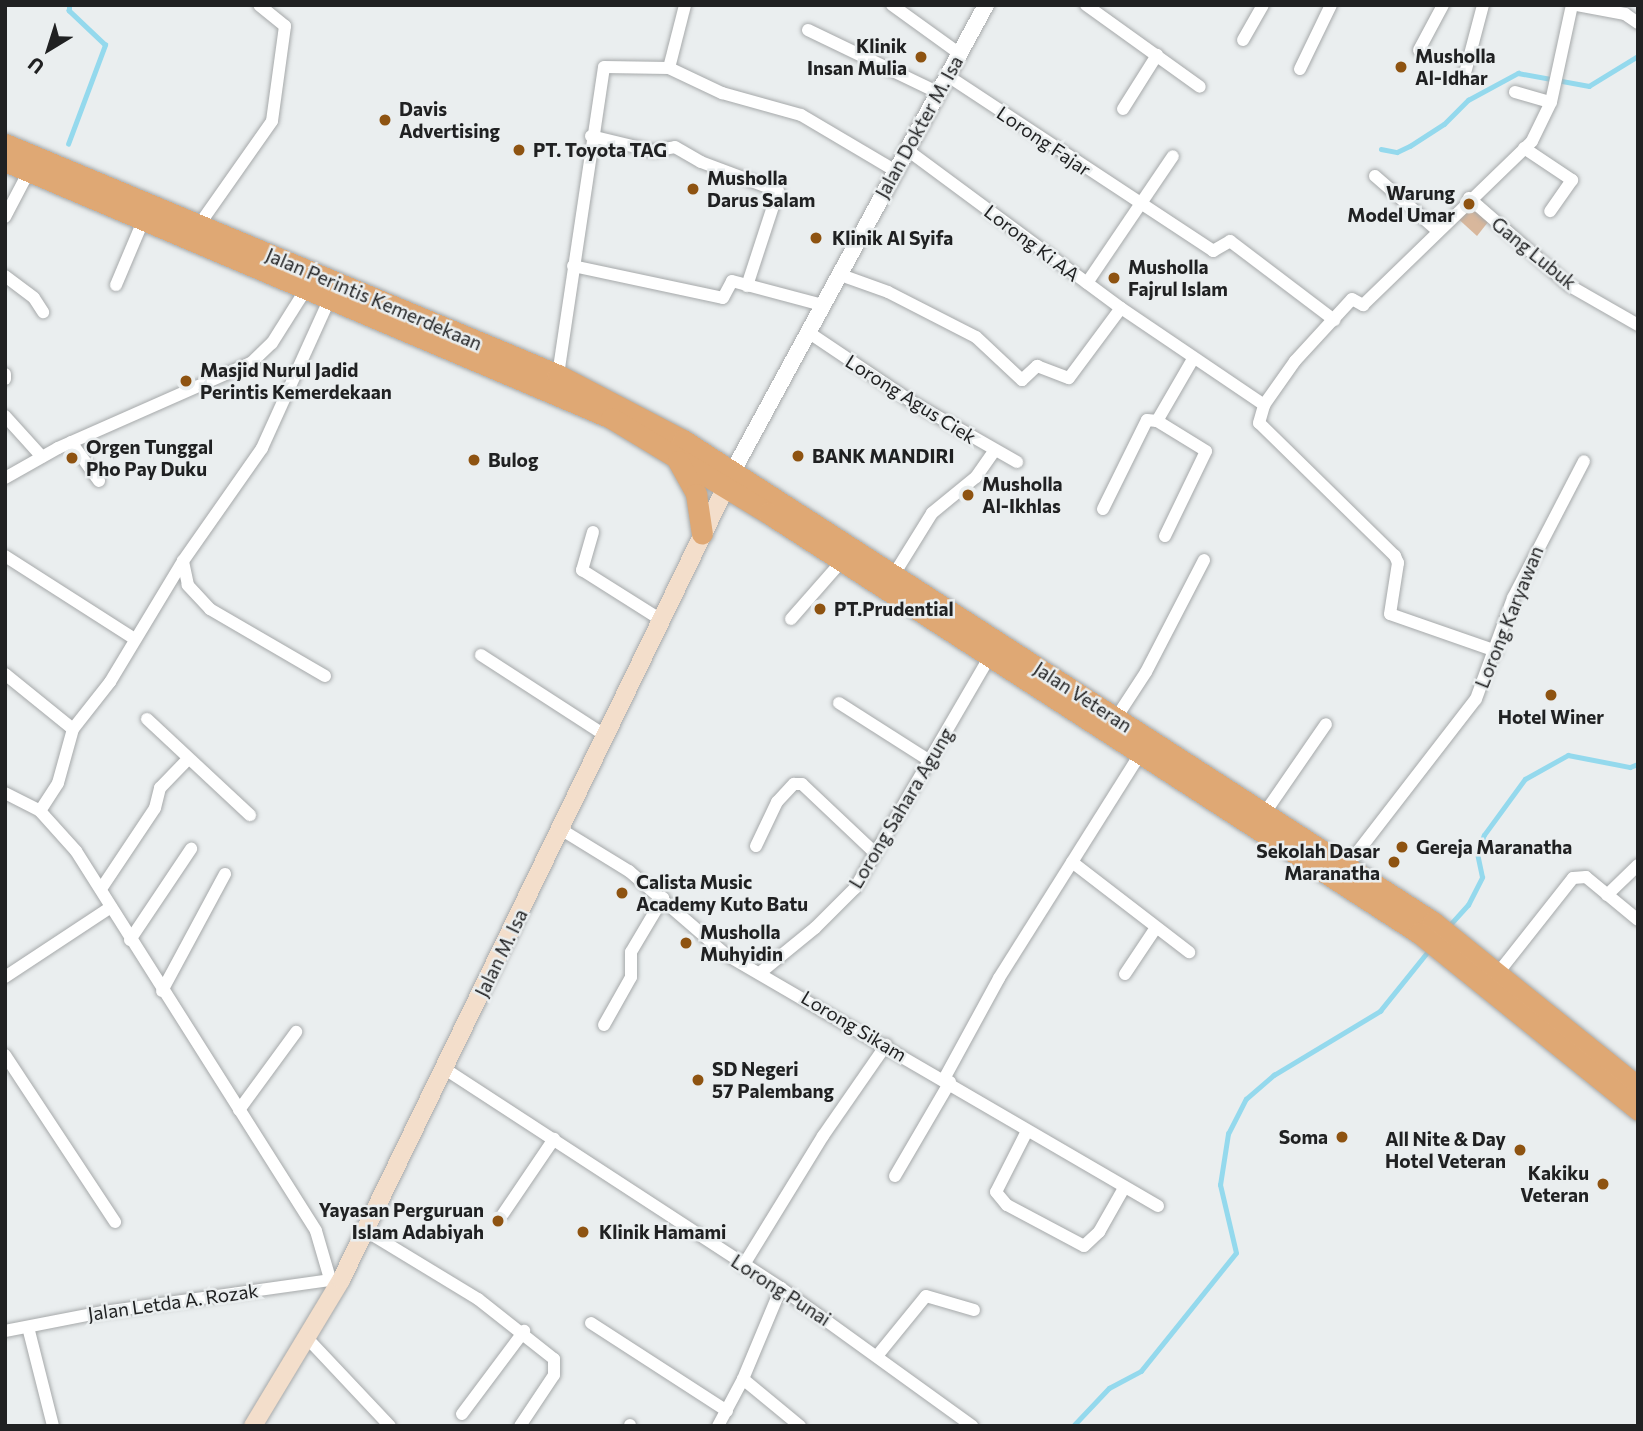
<!DOCTYPE html>
<html>
<head>
<meta charset="utf-8">
<style>
  body { margin:0 }
  #map { position:relative; width:1643px; height:1431px; overflow:hidden; background:#eaeeef; font-family:Commissioner,sans-serif }
  div>[style] { position:absolute }
  [style*='--x'] { left:calc(var(--x)*1px); top:calc(var(--y)*1px); width:calc(var(--w)*1px); rotate:calc(var(--a)*1deg) }
  .green>* { inset:0; background:#d8b79c }
  .stream>* { height:4.5px; margin:-2.25px; padding:0 2.25px; transform-origin:2.25px; border-radius:2.25px; background:#94d9ed }
  .roads { filter:drop-shadow(0 0 2px #a6a9aa) drop-shadow(0 0 2px #a6a9aa) }
  .minor>* { height:12px; margin:-6px; padding:0 6px; transform-origin:6px; border-radius:6px; background:#fff }
  .tertiary>* { height:16px; margin:-8px; padding:0 8px; transform-origin:8px; border-radius:8px; background:#fff }
  .secondary>* { height:18px; margin:-9px; padding:0 9px; transform-origin:9px; border-radius:9px; background:#f3decb }
  .trunk>* { height:21px; margin:-10.5px; padding:0 10.5px; transform-origin:10.5px; border-radius:10.5px; background:#dfa874 }
  .dots>* { width:19px; height:19px; translate:-50% -50%; box-sizing:border-box; border:4px solid #eaeeef; border-radius:50% }
  span { translate:-50% -50%; white-space:nowrap; text-align:center; line-height:1.15; -webkit-text-stroke:5px #eaeeef; paint-order:stroke }
  .poi-label { font-size:19px; color:#202122; font-weight:700 }
  .right { translate:-100% -50%; text-align:right }
  .left { translate:0 -50%; text-align:left }
  .street-label { font-size:19px; color:#202122 }
  .frame { position:absolute; inset:0; border:7px solid #202122; pointer-events:none }
  .north { position:absolute; left:14px; top:14px; width:70px; height:70px; -webkit-text-stroke:5px #eaeeef; paint-order:stroke; rotate:218deg; font-size:19px; font-weight:700; line-height:28px; text-align:center; color:#202122 }
  .north::after { content:''; display:block; margin:auto; width:24px; height:32px; background:#202122; clip-path:polygon(50% 0,100% 100%,50% 72%,0 100%) }
</style>
</head>
<body>
<div id="map">
  <div class="green">
    <div style="clip-path:polygon(1474px 204px,1492px 217px,1477px 236px,1454px 215px)"></div>
  </div>
  <div class="stream">
    <div style="--x:68;--y:144;--w:106;--a:-69.5"></div>
    <div style="--x:105;--y:45;--w:50;--a:-136.6"></div>
    <div style="--x:69;--y:11;--w:6;--a:-90"></div>
    <div style="--x:1381;--y:149;--w:16;--a:11"></div>
    <div style="--x:1397;--y:152;--w:14;--a:-25"></div>
    <div style="--x:1410;--y:146;--w:40;--a:-32.9"></div>
    <div style="--x:1444;--y:124;--w:34;--a:-45"></div>
    <div style="--x:1468;--y:100;--w:57;--a:-28.4"></div>
    <div style="--x:1518;--y:73;--w:72;--a:10.4"></div>
    <div style="--x:1589;--y:86;--w:57;--a:-31.5"></div>
    <div style="--x:1448;--y:927;--w:30;--a:-48"></div>
    <div style="--x:1468;--y:905;--w:31;--a:-63"></div>
    <div style="--x:1482;--y:877;--w:25;--a:-102"></div>
    <div style="--x:1477;--y:853;--w:19;--a:-69"></div>
    <div style="--x:1484;--y:835;--w:69;--a:-53.8"></div>
    <div style="--x:1525;--y:779;--w:49;--a:-29.2"></div>
    <div style="--x:1568;--y:755;--w:63;--a:11"></div>
    <div style="--x:1630;--y:767;--w:9;--a:-21"></div>
    <div style="--x:1073;--y:1426;--w:52;--a:-46.5"></div>
    <div style="--x:1109;--y:1388;--w:36;--a:-28"></div>
    <div style="--x:1141;--y:1371;--w:151;--a:-51.2"></div>
    <div style="--x:1236;--y:1253;--w:70;--a:-103.2"></div>
    <div style="--x:1220;--y:1185;--w:52;--a:-81.1"></div>
    <div style="--x:1228;--y:1134;--w:39;--a:-63"></div>
    <div style="--x:1246;--y:1099;--w:37;--a:-41"></div>
    <div style="--x:1274;--y:1075;--w:124;--a:-31.1"></div>
    <div style="--x:1380;--y:1011;--w:78;--a:-51.2"></div>
  </div>
  <div class="roads">
    <div class="minor">
      <div style="--x:892;--y:5;--w:84;--a:35.8"></div>
      <div style="--x:1086;--y:5;--w:140;--a:35.7"></div>
      <div style="--x:1577;--y:5;--w:49;--a:10.6"></div>
      <div style="--x:1625;--y:14;--w:16;--a:35"></div>
      <div style="--x:808;--y:30;--w:143;--a:25.7"></div>
      <div style="--x:1243;--y:40;--w:40;--a:-60.3"></div>
      <div style="--x:1419;--y:50;--w:51;--a:-61.9"></div>
      <div style="--x:669;--y:68;--w:65;--a:-75.7"></div>
      <div style="--x:1300;--y:69;--w:71;--a:-64.2"></div>
      <div style="--x:948;--y:76;--w:318;--a:33.4"></div>
      <div style="--x:1213;--y:251;--w:20;--a:-30"></div>
      <div style="--x:1230;--y:241;--w:131;--a:37.2"></div>
      <div style="--x:1464;--y:77;--w:74;--a:-75.2"></div>
      <div style="--x:1515;--y:92;--w:37;--a:16"></div>
      <div style="--x:1123;--y:109;--w:64;--a:-57.8"></div>
      <div style="--x:591;--y:136;--w:64;--a:13.6"></div>
      <div style="--x:653;--y:151;--w:22;--a:-10"></div>
      <div style="--x:675;--y:147;--w:30;--a:30"></div>
      <div style="--x:701;--y:162;--w:82;--a:20.6"></div>
      <div style="--x:778;--y:191;--w:100;--a:108.1"></div>
      <div style="--x:1524;--y:148;--w:58;--a:33.7"></div>
      <div style="--x:1572;--y:180;--w:38;--a:125"></div>
      <div style="--x:906;--y:149;--w:267;--a:36.5"></div>
      <div style="--x:1121;--y:308;--w:173;--a:34.1"></div>
      <div style="--x:1375;--y:176;--w:82;--a:41.1"></div>
      <div style="--x:1469;--y:198;--w:134;--a:41.1"></div>
      <div style="--x:1570;--y:286;--w:78;--a:29.8"></div>
      <div style="--x:5;--y:217;--w:52;--a:-62.4"></div>
      <div style="--x:199;--y:225;--w:127;--a:-54.9"></div>
      <div style="--x:272;--y:121;--w:96;--a:-82.2"></div>
      <div style="--x:285;--y:26;--w:33;--a:-141"></div>
      <div style="--x:573;--y:266;--w:153;--a:12"></div>
      <div style="--x:723;--y:298;--w:19;--a:-62"></div>
      <div style="--x:732;--y:281;--w:93;--a:14.9"></div>
      <div style="--x:838;--y:274;--w:53;--a:19.8"></div>
      <div style="--x:888;--y:292;--w:99;--a:27.1"></div>
      <div style="--x:976;--y:337;--w:63;--a:43.1"></div>
      <div style="--x:1022;--y:380;--w:21;--a:-43"></div>
      <div style="--x:1037;--y:366;--w:34;--a:21"></div>
      <div style="--x:1069;--y:378;--w:87;--a:-53.4"></div>
      <div style="--x:5;--y:276;--w:36;--a:37"></div>
      <div style="--x:34;--y:298;--w:17;--a:57"></div>
      <div style="--x:1087;--y:283;--w:153;--a:-55.9"></div>
      <div style="--x:116;--y:285;--w:69;--a:-67.1"></div>
      <div style="--x:808;--y:332;--w:125;--a:33.9"></div>
      <div style="--x:912;--y:402;--w:121;--a:29.7"></div>
      <div style="--x:5;--y:374;--w:5;--a:90"></div>
      <div style="--x:558;--y:375;--w:311;--a:-81.5"></div>
      <div style="--x:604;--y:67;--w:65;--a:0.9"></div>
      <div style="--x:669;--y:68;--w:59;--a:25.3"></div>
      <div style="--x:722;--y:93;--w:82;--a:15.6"></div>
      <div style="--x:801;--y:115;--w:108;--a:30.6"></div>
      <div style="--x:5;--y:416;--w:55;--a:47.9"></div>
      <div style="--x:71;--y:442;--w:48;--a:54.3"></div>
      <div style="--x:5;--y:478;--w:61;--a:-29.5"></div>
      <div style="--x:58;--y:448;--w:211;--a:-23.8"></div>
      <div style="--x:251;--y:363;--w:29;--a:-44"></div>
      <div style="--x:272;--y:343;--w:64;--a:-57.8"></div>
      <div style="--x:1103;--y:509;--w:99;--a:-63.7"></div>
      <div style="--x:1147;--y:420;--w:10;--a:6"></div>
      <div style="--x:593;--y:532;--w:40;--a:106"></div>
      <div style="--x:582;--y:570;--w:93;--a:32.3"></div>
      <div style="--x:1165;--y:536;--w:94;--a:-64.2"></div>
      <div style="--x:1206;--y:451;--w:57;--a:-148.5"></div>
      <div style="--x:1157;--y:421;--w:72;--a:-59.9"></div>
      <div style="--x:5;--y:556;--w:154;--a:32.6"></div>
      <div style="--x:893;--y:576;--w:74;--a:-58.2"></div>
      <div style="--x:932;--y:513;--w:57;--a:-39.3"></div>
      <div style="--x:976;--y:477;--w:32;--a:-55"></div>
      <div style="--x:791;--y:619;--w:77;--a:-48.7"></div>
      <div style="--x:1496;--y:651;--w:112;--a:-160.8"></div>
      <div style="--x:1390;--y:614;--w:52;--a:-81.1"></div>
      <div style="--x:1398;--y:563;--w:8;--a:-113"></div>
      <div style="--x:1395;--y:556;--w:190;--a:-135.6"></div>
      <div style="--x:1259;--y:423;--w:19;--a:-74"></div>
      <div style="--x:1264;--y:405;--w:54;--a:-54.8"></div>
      <div style="--x:1295;--y:361;--w:84;--a:-47.4"></div>
      <div style="--x:1352;--y:299;--w:13;--a:29"></div>
      <div style="--x:1363;--y:305;--w:235;--a:-44.1"></div>
      <div style="--x:1532;--y:141;--w:43;--a:-64"></div>
      <div style="--x:1551;--y:102;--w:99;--a:-77.8"></div>
      <div style="--x:481;--y:655;--w:149;--a:32.9"></div>
      <div style="--x:5;--y:674;--w:87;--a:39"></div>
      <div style="--x:325;--y:676;--w:133;--a:-149.8"></div>
      <div style="--x:210;--y:609;--w:33;--a:-133"></div>
      <div style="--x:188;--y:585;--w:25;--a:-102"></div>
      <div style="--x:183;--y:561;--w:138;--a:-55"></div>
      <div style="--x:262;--y:448;--w:165;--a:-65.6"></div>
      <div style="--x:839;--y:703;--w:108;--a:32.5"></div>
      <div style="--x:1116;--y:718;--w:55;--a:-56.9"></div>
      <div style="--x:1146;--y:672;--w:126;--a:-62.6"></div>
      <div style="--x:147;--y:719;--w:141;--a:43"></div>
      <div style="--x:5;--y:793;--w:39;--a:27"></div>
      <div style="--x:40;--y:811;--w:54;--a:48"></div>
      <div style="--x:76;--y:851;--w:449;--a:57.7"></div>
      <div style="--x:316;--y:1231;--w:50;--a:73.7"></div>
      <div style="--x:40;--y:811;--w:33;--a:-57"></div>
      <div style="--x:58;--y:783;--w:56;--a:-74.5"></div>
      <div style="--x:73;--y:729;--w:60;--a:-51.8"></div>
      <div style="--x:110;--y:682;--w:141;--a:-58.9"></div>
      <div style="--x:1264;--y:814;--w:109;--a:-55.4"></div>
      <div style="--x:562;--y:830;--w:79;--a:31.5"></div>
      <div style="--x:629;--y:871;--w:127;--a:40.8"></div>
      <div style="--x:725;--y:954;--w:501;--a:30.2"></div>
      <div style="--x:756;--y:846;--w:49;--a:-64.5"></div>
      <div style="--x:777;--y:802;--w:25;--a:-47"></div>
      <div style="--x:794;--y:784;--w:8;--a:0"></div>
      <div style="--x:802;--y:784;--w:100;--a:43.4"></div>
      <div style="--x:1072;--y:862;--w:148;--a:37.6"></div>
      <div style="--x:1346;--y:867;--w:212;--a:-52.3"></div>
      <div style="--x:1476;--y:699;--w:108;--a:-69.9"></div>
      <div style="--x:1513;--y:598;--w:154;--a:-62.6"></div>
      <div style="--x:101;--y:889;--w:97;--a:-56.3"></div>
      <div style="--x:155;--y:808;--w:21;--a:-76"></div>
      <div style="--x:160;--y:788;--w:40;--a:-46"></div>
      <div style="--x:1607;--y:895;--w:43;--a:-44.1"></div>
      <div style="--x:130;--y:940;--w:110;--a:-56.2"></div>
      <div style="--x:761;--y:972;--w:70;--a:-39.2"></div>
      <div style="--x:815;--y:928;--w:57;--a:-45"></div>
      <div style="--x:855;--y:888;--w:268;--a:-59.8"></div>
      <div style="--x:1498;--y:973;--w:121;--a:-51.7"></div>
      <div style="--x:1573;--y:878;--w:13;--a:-4"></div>
      <div style="--x:1586;--y:877;--w:67;--a:39.6"></div>
      <div style="--x:1125;--y:974;--w:54;--a:-56.3"></div>
      <div style="--x:5;--y:977;--w:127;--a:-33.4"></div>
      <div style="--x:162;--y:991;--w:133;--a:-61.7"></div>
      <div style="--x:604;--y:1025;--w:55;--a:-60.6"></div>
      <div style="--x:631;--y:977;--w:25;--a:-90"></div>
      <div style="--x:631;--y:952;--w:63;--a:-59.3"></div>
      <div style="--x:5;--y:1055;--w:200;--a:56.6"></div>
      <div style="--x:445;--y:1069;--w:401;--a:33.1"></div>
      <div style="--x:781;--y:1288;--w:236;--a:35.8"></div>
      <div style="--x:944;--y:1079;--w:115;--a:-61.4"></div>
      <div style="--x:999;--y:978;--w:265;--a:-57.8"></div>
      <div style="--x:239;--y:1110;--w:97;--a:-53.8"></div>
      <div style="--x:1027;--y:1131;--w:68;--a:116.9"></div>
      <div style="--x:996;--y:1192;--w:17;--a:50"></div>
      <div style="--x:1007;--y:1205;--w:87;--a:28"></div>
      <div style="--x:1084;--y:1246;--w:21;--a:-43"></div>
      <div style="--x:1099;--y:1232;--w:51;--a:-60.4"></div>
      <div style="--x:895;--y:1176;--w:109;--a:-59.7"></div>
      <div style="--x:503;--y:1214;--w:91;--a:-55.8"></div>
      <div style="--x:366;--y:1231;--w:131;--a:31.3"></div>
      <div style="--x:478;--y:1299;--w:97;--a:38.3"></div>
      <div style="--x:554;--y:1359;--w:16;--a:90"></div>
      <div style="--x:554;--y:1375;--w:61;--a:123.7"></div>
      <div style="--x:743;--y:1266;--w:153;--a:-58.4"></div>
      <div style="--x:823;--y:1136;--w:111;--a:-55.3"></div>
      <div style="--x:591;--y:1323;--w:162;--a:32.9"></div>
      <div style="--x:28;--y:1327;--w:102;--a:75.8"></div>
      <div style="--x:5;--y:1331;--w:100;--a:-11"></div>
      <div style="--x:103;--y:1312;--w:237;--a:-8"></div>
      <div style="--x:307;--y:1338;--w:121;--a:46.7"></div>
      <div style="--x:877;--y:1356;--w:77;--a:-50.8"></div>
      <div style="--x:926;--y:1296;--w:50;--a:16.3"></div>
      <div style="--x:743;--y:1379;--w:74;--a:39.5"></div>
      <div style="--x:462;--y:1414;--w:104;--a:-53.2"></div>
      <div style="--x:630;--y:1425;--w:1;--a:90"></div>
      <div style="--x:718;--y:1426;--w:53;--a:-62"></div>
      <div style="--x:743;--y:1379;--w:99;--a:-67.3"></div>
    </div>
    <div class="tertiary">
      <div style="--x:733;--y:471;--w:530;--a:-61.5"></div>
    </div>
    <div class="secondary">
      <div style="--x:253;--y:1426;--w:170;--a:-58.9"></div>
      <div style="--x:341;--y:1280;--w:894;--a:-64.12"></div>
    </div>
    <div class="trunk">
      <div style="--x:5;--y:144;--w:599;--a:22.67"></div>
      <div style="--x:558;--y:375;--w:141;--a:27.5"></div>
      <div style="--x:683;--y:440;--w:892;--a:32.73"></div>
      <div style="--x:1433;--y:922;--w:263;--a:38.8"></div>
      <div style="--x:5;--y:161;--w:658;--a:22.98"></div>
      <div style="--x:611;--y:418;--w:184;--a:31.2"></div>
      <div style="--x:768;--y:513;--w:775;--a:32.83"></div>
      <div style="--x:1419;--y:933;--w:282;--a:38.9"></div>
      <div style="--x:678;--y:461;--w:38;--a:61"></div>
      <div style="--x:696;--y:494;--w:40;--a:81.5"></div>
    </div>
  </div>
  <div class="dots">
    <div style="left:921px;top:57px;background:#8e5311"></div>
    <div style="left:1401px;top:67px;background:#8e5311"></div>
    <div style="left:385px;top:120px;background:#8e5311"></div>
    <div style="left:519px;top:150px;background:#8e5311"></div>
    <div style="left:693px;top:189px;background:#8e5311"></div>
    <div style="left:1469px;top:204px;background:#8e5311"></div>
    <div style="left:816px;top:238px;background:#8e5311"></div>
    <div style="left:1114px;top:278px;background:#8e5311"></div>
    <div style="left:186px;top:381px;background:#8e5311"></div>
    <div style="left:798px;top:456px;background:#8e5311"></div>
    <div style="left:72px;top:458px;background:#8e5311"></div>
    <div style="left:474px;top:460px;background:#8e5311"></div>
    <div style="left:968px;top:495px;background:#8e5311"></div>
    <div style="left:820px;top:609px;background:#8e5311"></div>
    <div style="left:1551px;top:695px;background:#8e5311"></div>
    <div style="left:1402px;top:847px;background:#8e5311"></div>
    <div style="left:1394px;top:862px;background:#8e5311"></div>
    <div style="left:622px;top:893px;background:#8e5311"></div>
    <div style="left:686px;top:943px;background:#8e5311"></div>
    <div style="left:698px;top:1080px;background:#8e5311"></div>
    <div style="left:1342px;top:1137px;background:#8e5311"></div>
    <div style="left:1520px;top:1150px;background:#8e5311"></div>
    <div style="left:1603px;top:1184px;background:#8e5311"></div>
    <div style="left:498px;top:1221px;background:#8e5311"></div>
    <div style="left:583px;top:1232px;background:#8e5311"></div>
  </div>
  <div class="poi-label">
    <span class="right" style="left:907px;top:57px">Klinik<br>Insan Mulia</span>
    <span class="left" style="left:1415px;top:67px">Musholla<br>Al-Idhar</span>
    <span class="left" style="left:399px;top:120px">Davis<br>Advertising</span>
    <span class="left" style="left:533px;top:150px">PT. Toyota TAG</span>
    <span class="left" style="left:707px;top:189px">Musholla<br>Darus Salam</span>
    <span class="right" style="left:1455px;top:204px">Warung<br>Model Umar</span>
    <span class="left" style="left:832px;top:238px">Klinik Al Syifa</span>
    <span class="left" style="left:1128px;top:278px">Musholla<br>Fajrul Islam</span>
    <span class="left" style="left:200px;top:381px">Masjid Nurul Jadid<br>Perintis Kemerdekaan</span>
    <span class="left" style="left:86px;top:458px">Orgen Tunggal<br>Pho Pay Duku</span>
    <span class="left" style="left:812px;top:456px">BANK MANDIRI</span>
    <span class="left" style="left:488px;top:460px">Bulog</span>
    <span class="left" style="left:982px;top:495px">Musholla<br>Al-Ikhlas</span>
    <span class="left" style="left:834px;top:609px">PT.Prudential</span>
    <span style="left:1551px;top:717px">Hotel Winer</span>
    <span class="left" style="left:1416px;top:847px">Gereja Maranatha</span>
    <span class="right" style="left:1380px;top:862px">Sekolah Dasar<br>Maranatha</span>
    <span class="left" style="left:636px;top:893px">Calista Music<br>Academy Kuto Batu</span>
    <span class="left" style="left:700px;top:943px">Musholla<br>Muhyidin</span>
    <span class="left" style="left:712px;top:1080px">SD Negeri<br>57 Palembang</span>
    <span class="right" style="left:1328px;top:1137px">Soma</span>
    <span class="right" style="left:1506px;top:1150px">All Nite &amp; Day<br>Hotel Veteran</span>
    <span class="right" style="left:1589px;top:1184px">Kakiku<br>Veteran</span>
    <span class="right" style="left:484px;top:1221px">Yayasan Perguruan<br>Islam Adabiyah</span>
    <span class="left" style="left:599px;top:1232px">Klinik Hamami</span>
  </div>
  <div class="street-label">
    <span style="left:919px;top:127px;rotate:-61deg">Jalan Dokter M. Isa</span>
    <span style="left:1044px;top:141px;rotate:34deg">Lorong Fajar</span>
    <span style="left:1032px;top:243px;rotate:37deg">Lorong Ki AA</span>
    <span style="left:1534px;top:253px;rotate:39deg">Gang Lubuk</span>
    <span style="left:374px;top:299px;rotate:23deg">Jalan Perintis Kemerdekaan</span>
    <span style="left:911px;top:399px;rotate:32deg">Lorong Agus Ciek</span>
    <span style="left:1509px;top:617px;rotate:-68deg">Lorong Karyawan</span>
    <span style="left:1083px;top:697px;rotate:33deg">Jalan Veteran</span>
    <span style="left:901px;top:808px;rotate:-59deg">Lorong Sahara Agung</span>
    <span style="left:501px;top:953px;rotate:-64deg">Jalan M. Isa</span>
    <span style="left:854px;top:1026px;rotate:31deg">Lorong Sikam</span>
    <span style="left:781px;top:1290px;rotate:33deg">Lorong Punai</span>
    <span style="left:173px;top:1302px;rotate:-8deg">Jalan Letda A. Rozak</span>
  </div>
  <div class="frame"></div>
  <div class="north">U</div>
</div>
</body>
</html>
